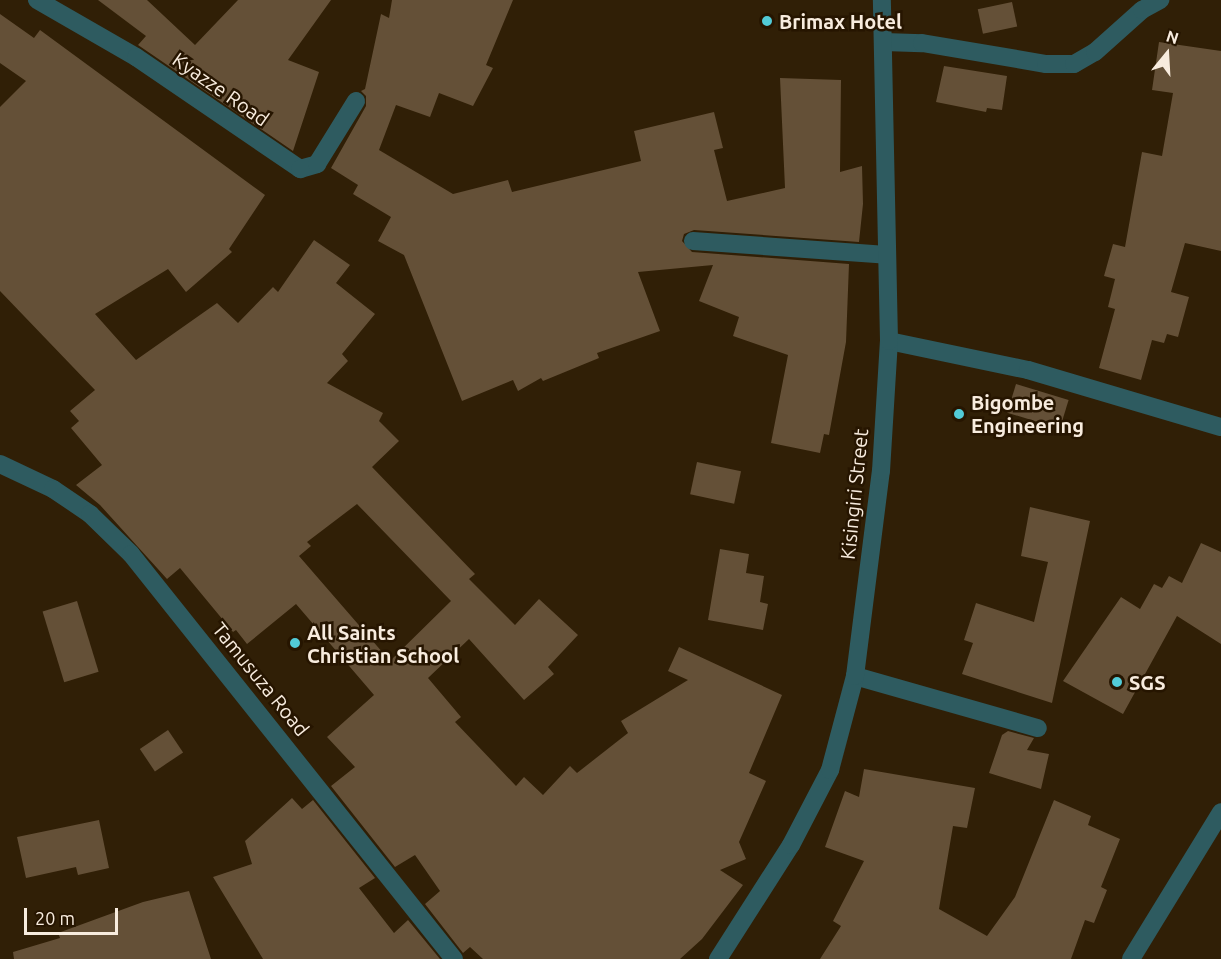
<!DOCTYPE html>
<html>
<head>
<meta charset="utf-8">
<style>
  body { margin:0 }
  #map { position:relative; width:1221px; height:959px; overflow:hidden; background:#301f06; font-family:Ubuntu,sans-serif }
  div>[style] { position:absolute }
  [style*='--x'] { left:calc(var(--x)*1px); top:calc(var(--y)*1px); width:calc(var(--w)*1px); rotate:calc(var(--a)*1deg) }
  .building>* { inset:0; background:#645037; transform-origin:0 0 }
  .minor>* { height:18px; margin:-9px; padding:0 9px; transform-origin:9px; border-radius:9px; background:#2e5b60 }
  .dots>* { width:16px; height:16px; translate:-50% -50%; box-sizing:border-box; border:3px solid #261500; border-radius:50% }
  span { translate:-50% -50%; white-space:nowrap; text-align:center; line-height:1.15; -webkit-text-stroke:5px #261500; paint-order:stroke }
  .poi-label { font-size:20px; color:#f8ecde; font-weight:700 }
  .left { translate:0 -50%; text-align:left }
  .street-label { font-size:20px; color:#f8ecde }
  .north { position:absolute; left:1137px; top:24px; width:60px; height:60px; -webkit-text-stroke:4px #261500; paint-order:stroke; rotate:18deg; font-size:16px; font-weight:700; line-height:24px; text-align:center; color:#f8ecde }
  .north::after { content:''; display:block; margin:auto; width:21px; height:27px; background:#f8ecde; clip-path:polygon(50% 0,100% 100%,50% 72%,0 100%) }
  .scale { position:absolute; left:24px; top:908px; width:94px; height:27px; box-sizing:border-box; border:3px solid #f8ecde; border-top:0; padding-left:8px; font-size:18px; line-height:21px; white-space:nowrap; color:#f8ecde; -webkit-text-stroke:4px #261500; paint-order:stroke }
</style>
</head>
<body>
<div id="map">
  <div class="building">
    <div style="clip-path:polygon(98px 0,147px 0,195px 45px,238px 0,331px 0,288px 60px,319px 72px,293px 151px,138px 45px,146px 36px)"></div>
    <div style="clip-path:polygon(392px 0,513px 0,486px 65px,493px 68px,473px 106px,439px 93px,430px 117px,396px 105px,379px 150px,453px 194px,508px 180px,512px 192px,641px 161px,634px 131px,714px 112px,723px 148px,714px 150px,727px 201px,785px 188px,780px 78px,841px 80px,840px 172px,862px 166px,863px 204px,859px 242px,694px 230px,684px 234px,682px 241px,692px 252px,849px 264px,846px 342px,829px 435px,824px 434px,820px 453px,771px 443px,788px 355px,733px 336px,739px 317px,699px 301px,713px 265px,638px 272px,660px 331px,597px 353px,599px 358px,543px 381px,541px 378px,518px 391px,513px 380px,462px 401px,404px 255px,378px 241px,391px 217px,353px 194px,358px 185px,331px 168px,366px 106px,366px 96px,361px 91px,365px 89px,381px 14px,389px 18px)"></div>
    <div style="left:1012px;top:2px;width:25px;height:35px;rotate:78deg"></div>
    <div style="clip-path:polygon(evenodd,0 14px,34px 38px,40px 30px,265px 195px,229px 249px,232px 252px,186px 292px,168px 269px,95px 314px,136px 360px,217px 303px,238px 323px,273px 287px,278px 292px,314px 240px,350px 265px,336px 283px,375px 314px,342px 354px,348px 361px,327px 383px,383px 413px,379px 421px,399px 441px,372px 467px,475px 574px,469px 579px,515px 625px,539px 599px,578px 635px,548px 667px,554px 674px,524px 700px,469px 639px,428px 678px,461px 717px,455px 722px,516px 786px,524px 777px,543px 795px,570px 766px,577px 773px,628px 733px,621px 721px,688px 680px,668px 671px,679px 647px,782px 695px,749px 773px,766px 781px,739px 842px,746px 859px,720px 870px,743px 885px,702px 939px,680px 959px,483px 959px,470px 947px,463px 953px,425px 904px,440px 891px,415px 855px,395px 867px,331px 786px,355px 767px,327px 737px,374px 695px,296px 604px,247px 644px,236px 630px,233px 632px,180px 568px,167px 579px,100px 505px,76px 485px,102px 465px,71px 428px,79px 421px,70px 411px,95px 390px,0 291px,0 107px,26px 81px,0 63px,0 14px,357px 504px,451px 601px,390px 661px,299px 556px,311px 546px,307px 542px,357px 504px)"></div>
    <div style="clip-path:polygon(1159px 42px,1221px 51px,1221px 251px,1185px 243px,1171px 292px,1189px 297px,1178px 337px,1167px 334px,1164px 343px,1152px 340px,1141px 380px,1099px 368px,1115px 309px,1108px 307px,1115px 279px,1104px 276px,1113px 244px,1125px 247px,1142px 152px,1162px 156px,1173px 93px,1152px 90px)"></div>
    <div style="clip-path:polygon(944px 66px,1007px 76px,1002px 110px,987px 108px,986px 112px,936px 102px)"></div>
    <div style="left:1016px;top:384px;width:55px;height:30px;rotate:17deg"></div>
    <div style="left:697px;top:462px;width:45px;height:33px;rotate:12deg"></div>
    <div style="clip-path:polygon(1030px 507px,1090px 521px,1052px 703px,962px 674px,973px 643px,964px 640px,976px 603px,1034px 622px,1048px 562px,1021px 556px)"></div>
    <div style="clip-path:polygon(1201px 543px,1221px 552px,1221px 644px,1177px 616px,1123px 714px,1063px 681px,1121px 597px,1140px 609px,1154px 584px,1162px 588px,1169px 576px,1182px 583px)"></div>
    <div style="clip-path:polygon(720px 549px,749px 554px,746px 573px,764px 576px,760px 602px,768px 604px,763px 630px,708px 620px)"></div>
    <div style="left:77px;top:601px;width:74px;height:36px;rotate:73deg"></div>
    <div style="left:168px;top:730px;width:27px;height:34px;rotate:56deg"></div>
    <div style="clip-path:polygon(1008px 731px,1034px 738px,1027px 750px,1049px 754px,1041px 789px,989px 773px,1002px 735px)"></div>
    <div style="clip-path:polygon(864px 769px,975px 788px,967px 828px,953px 826px,939px 909px,987px 936px,1015px 897px,1054px 800px,1091px 816px,1088px 825px,1120px 839px,1101px 887px,1107px 890px,1094px 923px,1085px 920px,1071px 959px,820px 959px,841px 926px,833px 921px,864px 861px,825px 847px,845px 791px,859px 797px)"></div>
    <div style="clip-path:polygon(292px 798px,302px 809px,313px 800px,375px 878px,359px 888px,394px 933px,408px 920px,440px 959px,263px 959px,213px 877px,252px 864px,245px 841px)"></div>
    <div style="clip-path:polygon(99px 820px,109px 868px,78px 875px,76px 867px,26px 878px,17px 837px)"></div>
    <div style="clip-path:polygon(189px 891px,211px 959px,14px 959px,13px 952px,60px 938px,58px 933px,143px 902px)"></div>
  </div>
  <div class="minor">
    <div style="--x:37;--y:0;--w:114;--a:29.9"></div>
    <div style="--x:136;--y:57;--w:199;--a:34.3"></div>
    <div style="--x:300;--y:169;--w:18;--a:-16"></div>
    <div style="--x:317;--y:164;--w:74;--a:-58.2"></div>
    <div style="--x:884;--y:42;--w:38;--a:2"></div>
    <div style="--x:922;--y:43;--w:126;--a:9.6"></div>
    <div style="--x:1046;--y:64;--w:28;--a:0"></div>
    <div style="--x:1074;--y:64;--w:24;--a:-30"></div>
    <div style="--x:1095;--y:52;--w:63;--a:-41.8"></div>
    <div style="--x:1142;--y:10;--w:21;--a:-29"></div>
    <div style="--x:693;--y:241;--w:194;--a:4.1"></div>
    <div style="--x:889;--y:341;--w:142;--a:11.8"></div>
    <div style="--x:1028;--y:370;--w:201;--a:16.5"></div>
    <div style="--x:0;--y:464;--w:59;--a:25.3"></div>
    <div style="--x:53;--y:489;--w:45;--a:34"></div>
    <div style="--x:90;--y:514;--w:57;--a:44.3"></div>
    <div style="--x:131;--y:554;--w:518;--a:51.43"></div>
    <div style="--x:855;--y:676;--w:190;--a:15.9"></div>
    <div style="--x:718;--y:959;--w:135;--a:-57.4"></div>
    <div style="--x:791;--y:845;--w:85;--a:-62.5"></div>
    <div style="--x:830;--y:770;--w:97;--a:-75.1"></div>
    <div style="--x:855;--y:676;--w:207;--a:-82.8"></div>
    <div style="--x:881;--y:471;--w:130;--a:-86.5"></div>
    <div style="--x:889;--y:341;--w:341;--a:-91.2"></div>
    <div style="--x:1131;--y:959;--w:172;--a:-58.5"></div>
  </div>
  <div class="dots">
    <div style="left:767px;top:21px;background:#52cbd7"></div>
    <div style="left:959px;top:414px;background:#52cbd7"></div>
    <div style="left:295px;top:643px;background:#52cbd7"></div>
    <div style="left:1117px;top:682px;background:#52cbd7"></div>
  </div>
  <div class="poi-label">
    <span class="left" style="left:779px;top:21px">Brimax Hotel</span>
    <span class="left" style="left:971px;top:414px">Bigombe<br>Engineering</span>
    <span class="left" style="left:307px;top:644px">All Saints<br>Christian School</span>
    <span class="left" style="left:1129px;top:682px">SGS</span>
  </div>
  <div class="street-label">
    <span style="left:221px;top:89px;rotate:35deg">Kyazze Road</span>
    <span style="left:854px;top:494px;rotate:-84deg">Kisingiri Street</span>
    <span style="left:261px;top:679px;rotate:51deg">Tamusuza Road</span>
  </div>
  <div class="north">N</div>
  <div class="scale">20 m</div>
</div>
</body>
</html>
